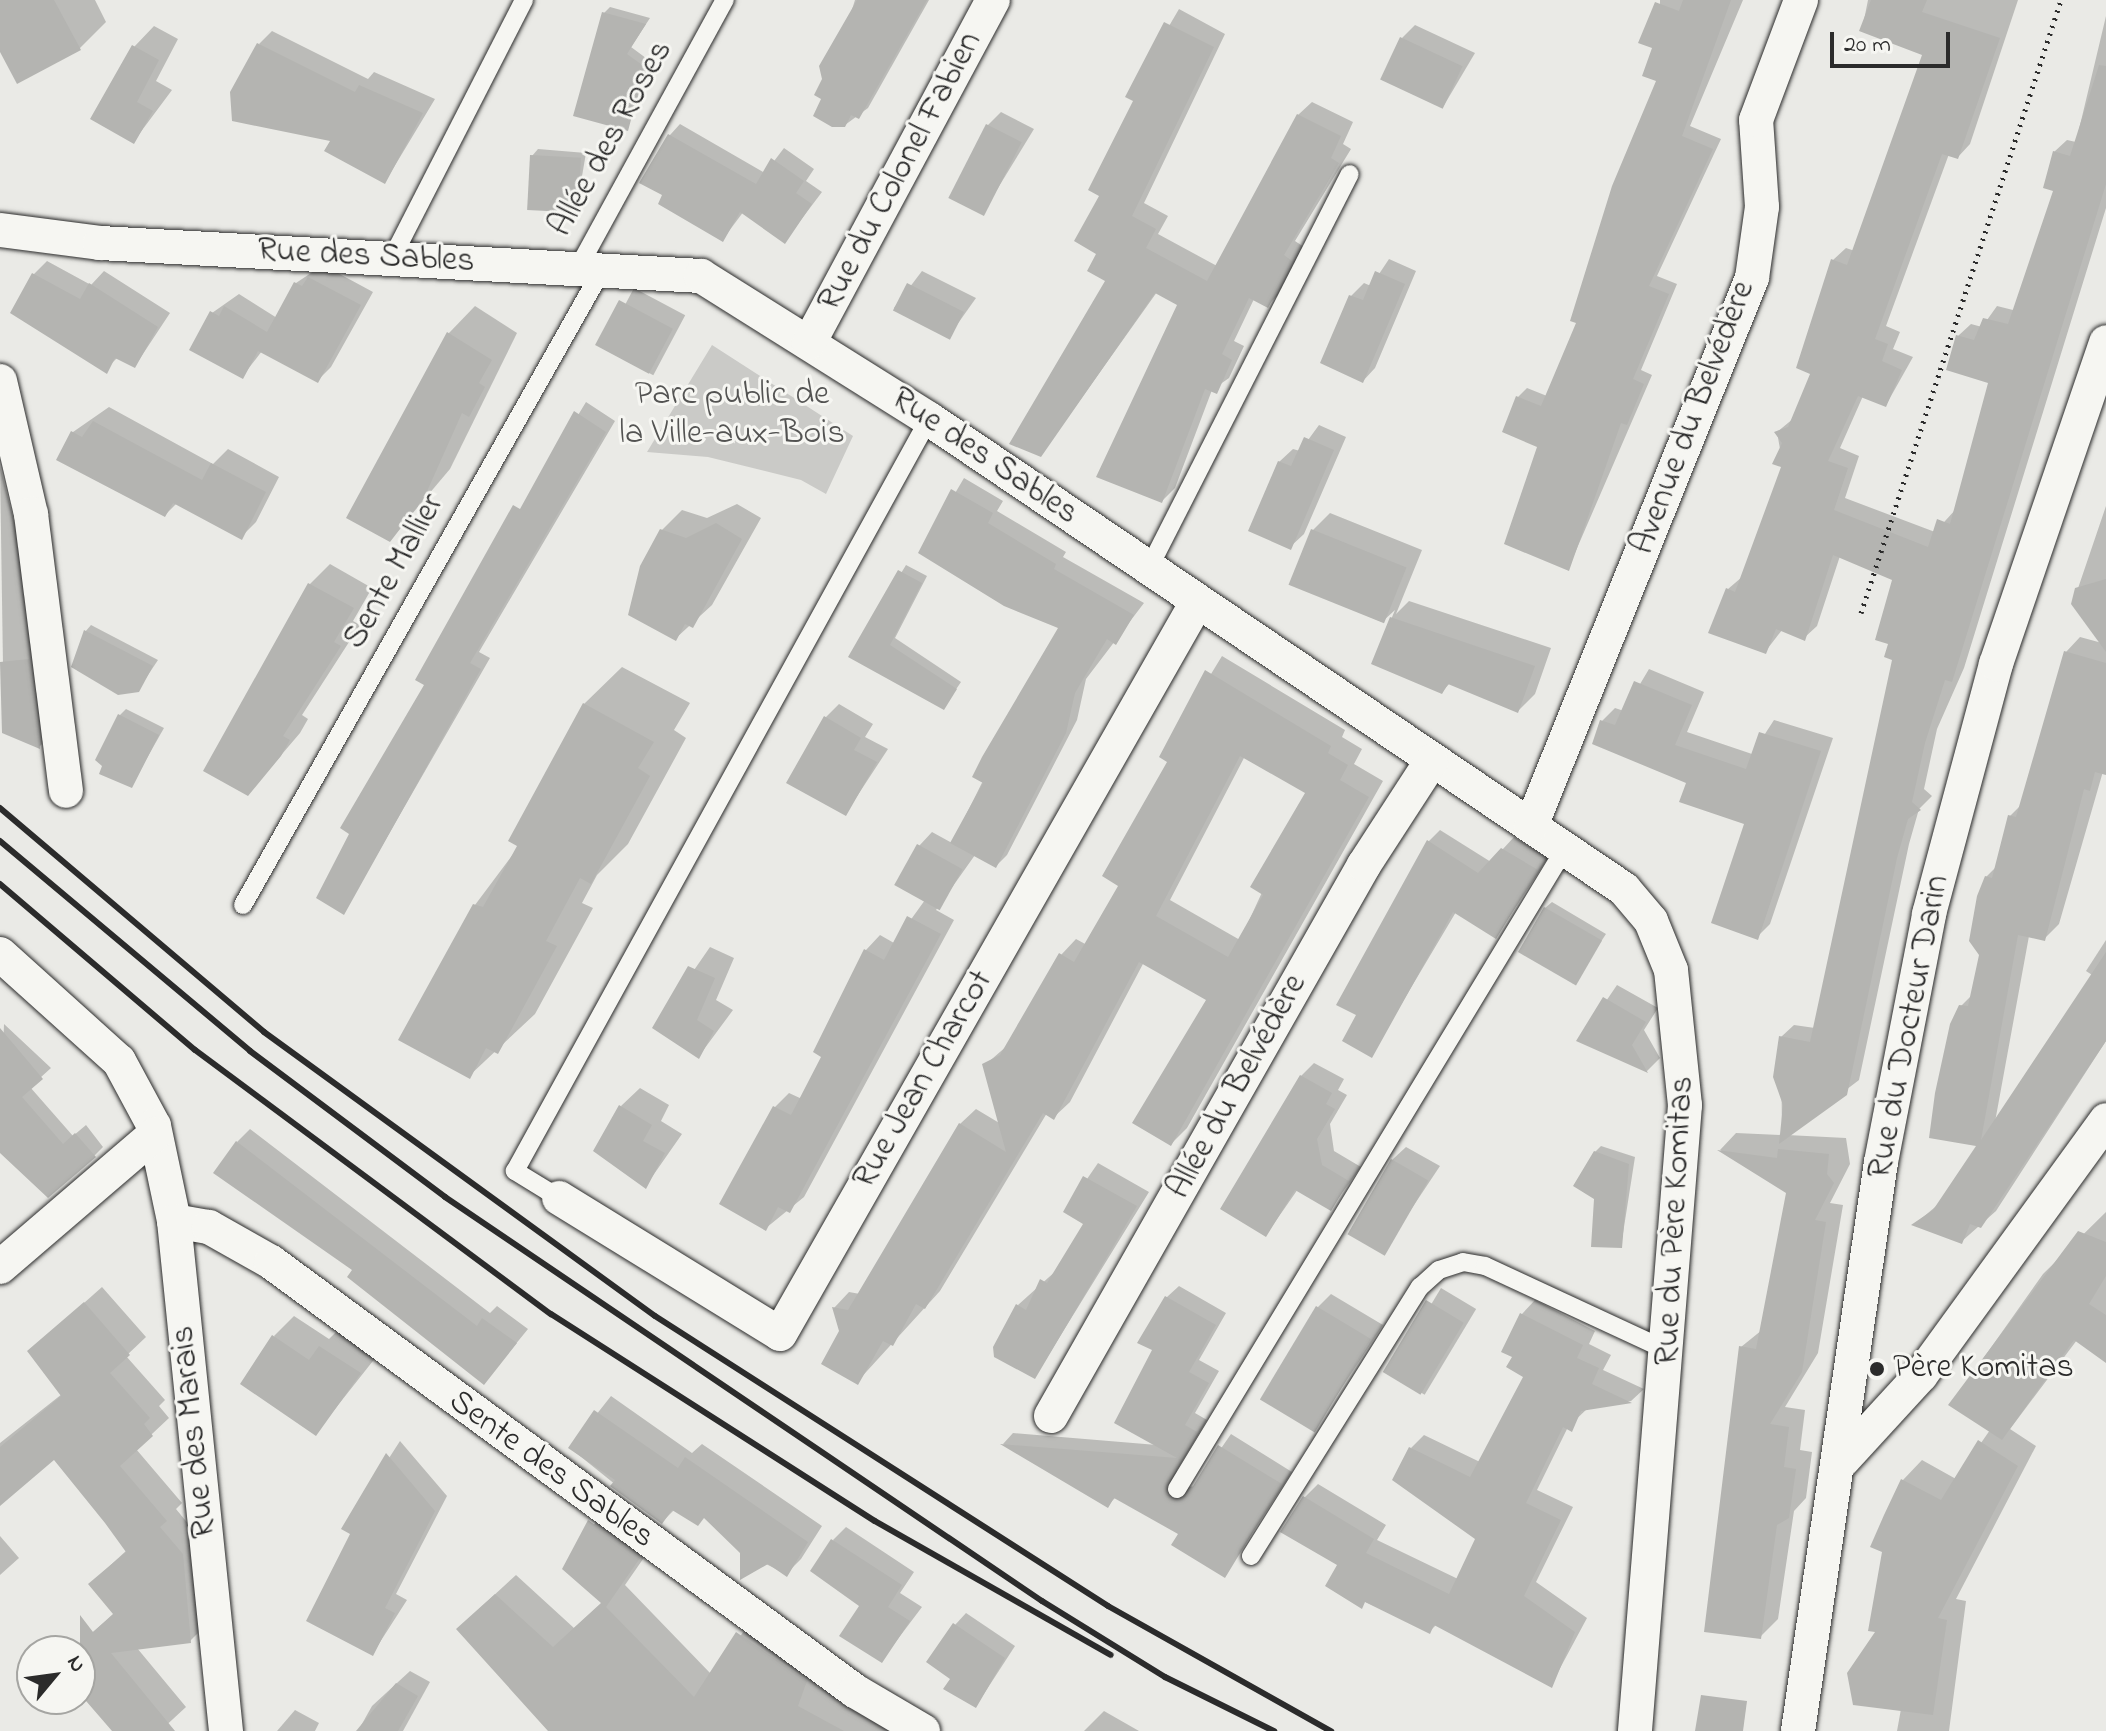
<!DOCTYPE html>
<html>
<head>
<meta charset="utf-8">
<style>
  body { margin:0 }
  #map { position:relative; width:2106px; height:1731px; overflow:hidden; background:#eaeae6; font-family:"Indie Flower",sans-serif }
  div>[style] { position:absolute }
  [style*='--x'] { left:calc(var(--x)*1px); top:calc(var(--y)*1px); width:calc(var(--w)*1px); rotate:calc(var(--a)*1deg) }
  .green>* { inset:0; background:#cacac7 }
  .shadow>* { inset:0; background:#0003; transform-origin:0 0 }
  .building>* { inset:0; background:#b4b4b1; transform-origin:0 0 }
  .path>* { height:5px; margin-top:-2.5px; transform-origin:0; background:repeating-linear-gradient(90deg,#2b2b2b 0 2px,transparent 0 8px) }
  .roads { filter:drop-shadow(0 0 2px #2b2b2b) drop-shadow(0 0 2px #2b2b2b) }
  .service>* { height:18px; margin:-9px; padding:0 9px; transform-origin:9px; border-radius:9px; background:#f6f6f2 }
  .minor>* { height:34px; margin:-17px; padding:0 17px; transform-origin:17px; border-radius:17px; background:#f6f6f2 }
  .rail>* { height:6px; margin:-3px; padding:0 3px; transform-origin:3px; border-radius:3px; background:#2b2b2b }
  .dots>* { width:22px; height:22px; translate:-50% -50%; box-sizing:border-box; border:4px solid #f6f6f2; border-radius:50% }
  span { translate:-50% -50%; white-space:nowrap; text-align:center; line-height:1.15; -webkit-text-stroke:6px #f6f6f2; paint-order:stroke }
  .street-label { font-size:34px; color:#2b2b2b }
  .park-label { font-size:34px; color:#535352 }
  .poi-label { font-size:34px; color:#2b2b2b }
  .left { translate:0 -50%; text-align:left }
  .north { position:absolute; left:16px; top:1635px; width:80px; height:80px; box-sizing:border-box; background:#f6f6f2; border:2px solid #a5a5a2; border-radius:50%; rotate:61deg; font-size:22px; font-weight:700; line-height:32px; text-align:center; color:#2b2b2b }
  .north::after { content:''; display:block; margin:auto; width:28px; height:36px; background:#2b2b2b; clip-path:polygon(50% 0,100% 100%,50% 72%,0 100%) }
  .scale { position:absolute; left:1830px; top:32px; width:120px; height:36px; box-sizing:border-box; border:4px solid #2b2b2b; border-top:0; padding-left:10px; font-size:24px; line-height:28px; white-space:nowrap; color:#2b2b2b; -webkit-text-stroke:6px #f6f6f2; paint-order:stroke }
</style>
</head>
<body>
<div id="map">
  <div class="green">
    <div style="clip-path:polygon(712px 345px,853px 436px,826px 494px,801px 480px,708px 457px,647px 452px)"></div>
  </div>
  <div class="shadow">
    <div style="clip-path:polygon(0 0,95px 0,106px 22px,80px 48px,0 47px)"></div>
    <div style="clip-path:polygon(855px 0,929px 0,868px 108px,845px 125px,824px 98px)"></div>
    <div style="clip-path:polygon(1660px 0,1743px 0,1690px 126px,1721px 139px,1657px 276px,1677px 284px,1641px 370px,1652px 375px,1568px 569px,1539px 446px,1518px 397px,1527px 388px,1547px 396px,1578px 322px,1659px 80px)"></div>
    <div style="clip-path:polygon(1868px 0,2018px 0,1970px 144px,1958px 157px,1949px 154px,1886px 326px,1900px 332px,1893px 349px,1913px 357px,1886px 405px,1863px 396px,1840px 448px,1859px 456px,1845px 498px,1935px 532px,1956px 509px,1990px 381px,1958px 336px,1971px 324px,1982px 327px,1997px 306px,2017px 311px,2055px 190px,2054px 152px,2067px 140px,2076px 142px,2106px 16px,2106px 208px,1964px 668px,1937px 729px,1924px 789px,1932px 796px,1919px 809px,1909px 844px,1859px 1080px,1787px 1135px,1846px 1138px,1850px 1164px,1830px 1203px,1843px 1205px,1818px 1353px,1785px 1407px,1805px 1410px,1800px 1450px,1812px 1452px,1806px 1498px,1794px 1511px,1778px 1619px,1761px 1636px,1741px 1347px,1762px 1330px,1788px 1192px,1720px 1150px,1736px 1133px,1782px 1135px,1781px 1037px,1794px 1025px,1815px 1028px,1895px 658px,1895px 579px,1840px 556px,1817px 626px,1804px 638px,1782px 630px,1765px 652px,1728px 589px,1742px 577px,1783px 466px,1777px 432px,1794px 418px,1813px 373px,1833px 260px,1846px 248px,1855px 251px,1925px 54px,1862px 30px)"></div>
    <div style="clip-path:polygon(610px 7px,650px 18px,631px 47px,650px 61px,627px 129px,604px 13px)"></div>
    <div style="clip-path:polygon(1179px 9px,1225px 34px,1144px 203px,1168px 216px,1158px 234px,1217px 266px,1298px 115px,1312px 102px,1353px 122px,1343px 144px,1351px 149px,1295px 241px,1304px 247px,1281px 292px,1268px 305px,1254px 299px,1234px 341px,1244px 346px,1229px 378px,1212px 390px,1175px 488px,1162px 501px,1099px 476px,1179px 305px,1157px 292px,1041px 455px,1108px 280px,1099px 253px,1102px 195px,1135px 100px,1128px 96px)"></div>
    <div style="clip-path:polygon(1415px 25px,1475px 53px,1443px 107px,1402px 38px)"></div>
    <div style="clip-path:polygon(154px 26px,178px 39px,156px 81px,172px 90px,134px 141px,134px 47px)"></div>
    <div style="clip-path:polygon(272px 31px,368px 79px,374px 72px,435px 99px,385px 182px,259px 44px)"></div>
    <div style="clip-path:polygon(1001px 112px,1034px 129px,982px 214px,987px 126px)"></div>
    <div style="clip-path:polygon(680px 124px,765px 173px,784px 148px,814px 169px,806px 181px,822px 192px,785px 241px,744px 211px,723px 239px,665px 194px,670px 135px)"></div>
    <div style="clip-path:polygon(538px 149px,586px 153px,576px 211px,532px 156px)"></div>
    <div style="clip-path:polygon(1389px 259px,1416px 271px,1375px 368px,1363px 381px,1351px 296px,1364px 283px,1371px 286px)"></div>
    <div style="clip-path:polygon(47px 261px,91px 285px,104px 271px,170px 313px,135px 366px,118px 357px,111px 364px,33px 275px)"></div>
    <div style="clip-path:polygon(323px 265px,373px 292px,331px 367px,318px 380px,262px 351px,242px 377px,212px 313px,239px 294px,277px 318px,296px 283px)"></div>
    <div style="clip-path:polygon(922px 271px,976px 298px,949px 336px,894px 308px)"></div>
    <div style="left:634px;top:288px;width:58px;height:68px;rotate:28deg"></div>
    <div style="clip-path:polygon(475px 306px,517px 333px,450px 469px,390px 540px,349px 517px,449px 333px)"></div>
    <div style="clip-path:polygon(586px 402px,615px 421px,479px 652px,490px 658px,344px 912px,427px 684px,418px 679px)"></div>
    <div style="clip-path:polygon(109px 407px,213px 464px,228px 449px,279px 477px,256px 522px,241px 537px,177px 503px,165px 515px,58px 459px,73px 432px)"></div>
    <div style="clip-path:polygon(1319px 425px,1346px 437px,1304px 534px,1290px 547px,1279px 462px,1293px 449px,1300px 451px)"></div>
    <div style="clip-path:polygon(0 466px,17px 533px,48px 738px,39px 747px,4px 732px)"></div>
    <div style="clip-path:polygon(964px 478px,1003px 501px,997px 511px,1066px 552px,1063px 557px,1144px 603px,1086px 679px,1077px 720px,1007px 855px,996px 866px,975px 855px,936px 910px,954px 920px,804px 1197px,766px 1228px,775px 1107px,789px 1093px,802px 1099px,824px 1056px,815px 1052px,866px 950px,880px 935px,894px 943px,925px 900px,919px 846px,932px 832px,952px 843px,1059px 628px,920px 553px)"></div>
    <div style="clip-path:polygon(737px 504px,761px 518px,712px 605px,675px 639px,662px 530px,682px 510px,707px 518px)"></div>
    <div style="clip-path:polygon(2106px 506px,2106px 761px,2059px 924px,2044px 939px,2029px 936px,1995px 1122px,2106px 1003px,2106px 1041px,1996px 1211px,1961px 1242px,1915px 1224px,1941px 1202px,1980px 1145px,1961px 1006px,1973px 994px,1981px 955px,1986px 877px,1996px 867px,2010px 816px,2022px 804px,2066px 652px,2080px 637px,2102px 643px,2073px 603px)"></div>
    <div style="clip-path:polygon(1330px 513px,1422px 550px,1396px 614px,1409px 601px,1551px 648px,1535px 694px,1518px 711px,1450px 683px,1442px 692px,1373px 663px,1395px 610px,1382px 622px,1290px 583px,1313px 530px)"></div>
    <div style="clip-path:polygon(330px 564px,372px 588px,353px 621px,360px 625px,302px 715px,308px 719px,300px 733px,248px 794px,310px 584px)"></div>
    <div style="clip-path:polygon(906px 565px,927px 576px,895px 638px,961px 682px,944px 707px,851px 656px)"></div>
    <div style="clip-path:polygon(91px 625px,158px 660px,138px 690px,85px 632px)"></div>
    <div style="clip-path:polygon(evenodd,1222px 656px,1345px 730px,1342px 737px,1362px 749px,1354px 764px,1383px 781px,1187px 1128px,1171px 1144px,1209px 1000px,1144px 962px,1070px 1102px,1054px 1117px,1047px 1113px,940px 1291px,857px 1382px,834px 1308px,849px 1292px,860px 1294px,960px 1124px,976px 1109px,1001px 1124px,985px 1065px,1008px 1045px,1061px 955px,1076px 939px,1087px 945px,1121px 886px,1170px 761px,1161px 756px,1222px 656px,1245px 756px,1308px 793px,1240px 940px,1170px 900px,1245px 756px)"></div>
    <div style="clip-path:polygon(622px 667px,690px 703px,674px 730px,686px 738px,628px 844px,597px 875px,582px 903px,593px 908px,535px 1014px,469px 1076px,475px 905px,520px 845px,584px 704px)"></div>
    <div style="clip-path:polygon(1649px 669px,1704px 692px,1687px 732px,1752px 754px,1774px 720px,1833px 738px,1770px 924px,1757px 937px,1747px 822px,1602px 721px,1615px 708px,1624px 711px)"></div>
    <div style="clip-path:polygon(839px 704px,873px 724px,865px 737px,888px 749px,846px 813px,826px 717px)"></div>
    <div style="clip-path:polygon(126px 709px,164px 728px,131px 786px,120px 715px)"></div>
    <div style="clip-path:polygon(1440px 830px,1491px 862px,1514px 837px,1548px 858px,1496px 937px,1456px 912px,1371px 1055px,1359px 1015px,1428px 842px)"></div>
    <div style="clip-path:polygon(1552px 902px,1606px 934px,1573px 984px,1545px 908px)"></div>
    <div style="clip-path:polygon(2106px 940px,2106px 984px,2086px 971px)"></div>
    <div style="clip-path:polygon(710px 947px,734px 958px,716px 1000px,733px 1010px,699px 1056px,654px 1028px)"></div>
    <div style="clip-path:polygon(1617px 985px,1658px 1008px,1644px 1030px,1660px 1058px,1647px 1071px,1579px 1041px)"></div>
    <div style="clip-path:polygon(4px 1024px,51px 1068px,30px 1087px,73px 1136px,86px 1125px,103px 1147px,94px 1156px,0 1137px)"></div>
    <div style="clip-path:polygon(1314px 1063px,1344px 1079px,1338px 1090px,1347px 1095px,1330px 1124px,1334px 1151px,1361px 1167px,1331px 1208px,1298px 1189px,1266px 1235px,1301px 1076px)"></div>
    <div style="clip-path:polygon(640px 1088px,669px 1105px,661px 1121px,682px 1134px,645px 1187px,621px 1106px)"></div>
    <div style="clip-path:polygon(250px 1129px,490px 1313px,497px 1306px,528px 1329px,484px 1383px,355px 1270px,237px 1142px)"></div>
    <div style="clip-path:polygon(1601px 1146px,1635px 1157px,1621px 1246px,1595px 1152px)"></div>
    <div style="clip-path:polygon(1406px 1147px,1440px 1166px,1382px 1253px,1392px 1160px)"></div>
    <div style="clip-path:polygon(1098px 1163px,1149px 1192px,1035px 1377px,1018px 1305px,1058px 1269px,1086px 1223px,1065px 1211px)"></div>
    <div style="clip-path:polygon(2106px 1212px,2106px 1357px,2077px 1340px,2010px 1429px,2036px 1446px,1956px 1599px,1966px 1601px,1949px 1731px,1897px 1731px,1901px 1709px,1878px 1631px,1884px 1551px,1873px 1546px,1903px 1480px,1922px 1460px,1956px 1479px,1990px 1430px,1951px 1404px,2043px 1274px)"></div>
    <div style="clip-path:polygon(1179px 1286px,1226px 1313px,1199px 1360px,1219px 1371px,1195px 1413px,1207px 1420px,1177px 1470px,1182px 1488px,1195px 1486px,1231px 1434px,1292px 1472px,1225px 1575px,1181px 1533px,1116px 1497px,1108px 1505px,1003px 1444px,1013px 1433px,1157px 1445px,1154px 1349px,1167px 1297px)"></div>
    <div style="clip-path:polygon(102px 1287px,146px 1337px,126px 1356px,165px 1400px,159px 1406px,169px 1418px,136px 1449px,182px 1503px,176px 1509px,199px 1537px,207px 1624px,190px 1641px,137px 1648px,186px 1707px,160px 1731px,115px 1731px,80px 1691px,80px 1651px,71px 1651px,115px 1613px,90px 1584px,127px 1550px,55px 1458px,0 1504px,0 1443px,62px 1394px,30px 1351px)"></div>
    <div style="left:1441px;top:1288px;width:41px;height:100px;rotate:31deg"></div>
    <div style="clip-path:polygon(1331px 1294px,1383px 1325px,1314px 1430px,1318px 1307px)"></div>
    <div style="clip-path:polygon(1535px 1300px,1595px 1331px,1589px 1344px,1611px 1355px,1603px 1370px,1644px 1389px,1631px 1401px,1588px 1408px,1568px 1427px,1537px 1490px,1573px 1507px,1536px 1582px,1587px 1618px,1551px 1685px,1437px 1624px,1430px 1631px,1328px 1585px,1340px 1565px,1304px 1498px,1318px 1484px,1386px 1525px,1377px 1540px,1458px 1579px,1478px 1538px,1411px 1448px,1424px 1435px,1480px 1462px,1526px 1377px,1514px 1356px,1522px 1314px)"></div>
    <div style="clip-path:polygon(294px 1316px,329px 1339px,341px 1327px,380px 1352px,316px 1433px,274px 1336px)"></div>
    <div style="clip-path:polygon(611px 1396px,692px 1453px,702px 1444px,822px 1526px,801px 1559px,786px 1574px,742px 1552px,705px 1517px,675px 1509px,662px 1522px,570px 1448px)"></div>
    <div style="clip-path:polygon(400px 1441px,447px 1496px,396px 1594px,407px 1600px,373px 1653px,353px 1533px,344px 1528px)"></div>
    <div style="clip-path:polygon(610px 1501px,659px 1536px,625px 1585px,711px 1674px,758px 1613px,826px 1661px,817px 1686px,901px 1731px,550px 1731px,479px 1609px,516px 1575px,574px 1628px,603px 1602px,564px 1569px)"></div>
    <div style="clip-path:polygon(846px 1527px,914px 1572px,900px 1593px,922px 1607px,882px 1660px,833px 1540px)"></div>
    <div style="clip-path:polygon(0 1536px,19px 1558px,0 1575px)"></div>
    <div style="clip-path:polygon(966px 1613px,1015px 1646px,976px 1706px,953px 1678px,955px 1625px)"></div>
    <div style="clip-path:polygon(410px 1671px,430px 1682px,403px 1731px,358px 1731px,372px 1706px)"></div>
    <div style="clip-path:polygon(295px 1710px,319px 1723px,315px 1731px,277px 1731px)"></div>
    <div style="clip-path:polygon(1104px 1711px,1139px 1731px,1084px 1731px)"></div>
  </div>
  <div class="building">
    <div style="clip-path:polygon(0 0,54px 0,81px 50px,17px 84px,0 52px)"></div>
    <div style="clip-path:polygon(857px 0,927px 0,859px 119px,851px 115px,845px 127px,832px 127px,813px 116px,821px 99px,814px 95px,822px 79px,819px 66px)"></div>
    <div style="clip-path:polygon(1683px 0,1731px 0,1682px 136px,1713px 149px,1649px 286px,1669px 294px,1633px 379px,1644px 384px,1627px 425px,1621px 423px,1569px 571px,1504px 544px,1537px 447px,1502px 432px,1516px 396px,1541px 406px,1576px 323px,1570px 321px,1612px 186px,1656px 81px,1642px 76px,1652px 48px,1638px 43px,1655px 2px,1679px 11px)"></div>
    <div style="clip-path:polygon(1871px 0,1927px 0,1922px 12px,2000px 38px,1958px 159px,1942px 154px,1875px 339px,1888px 344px,1882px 361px,1902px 370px,1886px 407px,1858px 396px,1828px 461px,1848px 468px,1834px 510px,1928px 547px,1937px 519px,1950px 524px,1988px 383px,1946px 370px,1956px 335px,1974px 340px,1983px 318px,2008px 324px,2053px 191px,2043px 188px,2053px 151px,2070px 156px,2099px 65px,2106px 66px,2106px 184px,1952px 682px,1945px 680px,1925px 743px,1912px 802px,1921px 810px,1908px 819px,1897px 858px,1847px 1095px,1779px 1144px,1783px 1105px,1773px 1077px,1779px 1036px,1810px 1042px,1892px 660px,1884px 657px,1888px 644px,1875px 640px,1892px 580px,1833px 555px,1805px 641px,1776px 629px,1766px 654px,1708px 633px,1726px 588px,1735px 592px,1781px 467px,1772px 464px,1782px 443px,1774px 432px,1788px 427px,1810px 374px,1796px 368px,1831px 259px,1847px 265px,1922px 55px,1859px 31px)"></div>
    <div style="clip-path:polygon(602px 12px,646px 24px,627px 54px,645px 67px,628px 131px,573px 116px)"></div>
    <div style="clip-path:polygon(1164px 22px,1214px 47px,1132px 216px,1156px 229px,1146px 248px,1207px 281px,1297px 114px,1341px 136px,1331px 158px,1339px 163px,1284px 255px,1292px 261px,1268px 308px,1249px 298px,1222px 354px,1232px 360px,1217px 394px,1205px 389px,1162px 503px,1096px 477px,1177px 305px,1155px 293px,1041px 457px,1009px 444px,1105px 281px,1087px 271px,1096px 254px,1074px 241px,1099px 196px,1088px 190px,1133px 101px,1125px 97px)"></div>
    <div style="left:1400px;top:37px;width:69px;height:47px;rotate:25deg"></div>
    <div style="clip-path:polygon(257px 43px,355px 92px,359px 85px,423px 113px,385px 184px,324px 151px,330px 141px,232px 121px,230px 92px)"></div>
    <div style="clip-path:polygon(132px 45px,159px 60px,137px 102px,153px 111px,134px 144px,90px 119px)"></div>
    <div style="left:986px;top:124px;width:40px;height:83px;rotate:27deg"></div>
    <div style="clip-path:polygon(668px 134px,756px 184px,771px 158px,804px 181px,796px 193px,812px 204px,785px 244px,740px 212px,723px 242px,658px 204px,662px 195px,639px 183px)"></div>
    <div style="left:530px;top:155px;width:51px;height:55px;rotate:3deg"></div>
    <div style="clip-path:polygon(1375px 271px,1405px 284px,1363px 383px,1320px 363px,1349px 295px,1363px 300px)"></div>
    <div style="clip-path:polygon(32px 273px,80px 299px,89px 283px,158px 327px,135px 368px,115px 358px,107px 374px,10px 313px)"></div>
    <div style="clip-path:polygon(308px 277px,361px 305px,318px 383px,258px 351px,243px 379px,189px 350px,210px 311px,219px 316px,224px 306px,267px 332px,294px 282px,302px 286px)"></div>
    <div style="left:907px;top:283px;width:64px;height:31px;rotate:27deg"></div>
    <div style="left:619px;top:300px;width:61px;height:51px;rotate:28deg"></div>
    <div style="clip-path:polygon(447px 332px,492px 360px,479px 383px,485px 387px,469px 417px,462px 413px,424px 498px,390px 542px,346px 518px)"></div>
    <div style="clip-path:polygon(574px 411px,606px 432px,470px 663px,481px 669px,344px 915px,316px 898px,349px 834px,340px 828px,424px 685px,415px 680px,513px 505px,520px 509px)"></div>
    <div style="clip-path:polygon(93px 421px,202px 480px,211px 463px,266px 492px,242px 540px,173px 503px,165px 517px,56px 460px,71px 431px,82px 437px)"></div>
    <div style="clip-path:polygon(1304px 437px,1334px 450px,1291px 550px,1248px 531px,1278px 461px,1291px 466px)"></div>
    <div style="clip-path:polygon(951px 489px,993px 513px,988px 523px,1056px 564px,1054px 569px,1134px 615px,1116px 645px,1107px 639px,1075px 693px,1066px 733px,996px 868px,950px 843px,983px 783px,972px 777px,982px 757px,1058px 628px,1004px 606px,918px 553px)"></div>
    <div style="clip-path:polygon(716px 523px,742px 539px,693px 628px,685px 624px,676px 641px,628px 615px,640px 566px,660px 529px,686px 538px)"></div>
    <div style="left:1311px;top:529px;width:103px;height:60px;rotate:22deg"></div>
    <div style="clip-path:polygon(898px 570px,922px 583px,890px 645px,957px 689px,944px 710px,848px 657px)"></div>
    <div style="clip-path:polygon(2106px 579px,2106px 652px,2071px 604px,2075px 588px)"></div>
    <div style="clip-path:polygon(308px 583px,354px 608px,334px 642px,341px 646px,283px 736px,290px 740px,281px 756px,248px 796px,203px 771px)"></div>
    <div style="clip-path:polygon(1390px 617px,1535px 666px,1518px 713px,1448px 684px,1442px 694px,1371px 664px)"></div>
    <div style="clip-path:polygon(84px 630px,153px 666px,139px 692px,118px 695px,71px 667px)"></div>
    <div style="clip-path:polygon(2064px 651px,2106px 663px,2106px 775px,2095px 772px,2090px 791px,2084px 789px,2045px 941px,2018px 935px,1981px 1140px,2106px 952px,2106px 1041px,1981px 1228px,1970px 1224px,1962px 1244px,1911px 1225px,1933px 1210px,1976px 1146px,1929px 1138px,1935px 1093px,1950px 1024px,1959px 1005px,1968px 1006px,1979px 955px,1969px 941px,1977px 896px,1985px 876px,1992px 878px,2008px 815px,2016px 817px)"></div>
    <div style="clip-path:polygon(29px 659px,35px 706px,40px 749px,2px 733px,0 662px)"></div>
    <div style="clip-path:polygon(evenodd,1205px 670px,1331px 746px,1328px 753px,1348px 765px,1340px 780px,1369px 797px,1171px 1146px,1132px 1123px,1206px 1000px,1139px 962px,1054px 1120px,1043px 1113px,925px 1309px,916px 1304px,893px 1346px,883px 1341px,858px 1385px,821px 1364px,839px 1331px,832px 1307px,848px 1310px,959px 1123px,1006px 1152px,982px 1064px,1000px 1055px,1059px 953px,1074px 962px,1118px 886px,1102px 876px,1167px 762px,1159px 757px,1205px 670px,1240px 756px,1305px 793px,1250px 887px,1263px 895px,1228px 957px,1156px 916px,1240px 756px)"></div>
    <div style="clip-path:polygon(1634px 681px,1692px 705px,1675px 745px,1746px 769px,1759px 732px,1821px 751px,1758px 940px,1711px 923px,1744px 824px,1679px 802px,1686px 783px,1592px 744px,1600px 720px,1615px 725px)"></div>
    <div style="clip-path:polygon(583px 703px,654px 742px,638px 768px,650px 776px,591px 884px,580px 878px,546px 941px,557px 946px,498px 1054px,486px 1048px,470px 1079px,398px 1040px,473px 904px,483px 907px,517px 846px,508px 841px)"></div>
    <div style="clip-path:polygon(118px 714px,159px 735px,132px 788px,99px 774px,102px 766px,95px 760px)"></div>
    <div style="clip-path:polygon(824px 716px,861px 738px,854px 750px,877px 762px,846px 816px,786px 783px)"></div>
    <div style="clip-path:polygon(1427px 840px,1478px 873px,1501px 848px,1538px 870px,1496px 939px,1453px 912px,1372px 1058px,1342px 1041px,1356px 1015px,1336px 1005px)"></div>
    <div style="left:917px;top:844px;width:52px;height:47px;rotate:29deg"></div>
    <div style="left:1544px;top:907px;width:67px;height:52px;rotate:30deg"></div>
    <div style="clip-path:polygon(907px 916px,941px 934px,790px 1213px,778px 1207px,766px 1231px,719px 1204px,773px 1106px,791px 1115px,821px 1057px,813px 1052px,864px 949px,884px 960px)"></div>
    <div style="clip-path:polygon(688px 966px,715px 978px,697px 1020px,714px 1031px,699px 1059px,652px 1028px)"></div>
    <div style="clip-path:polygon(1603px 997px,1646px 1022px,1632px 1045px,1648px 1073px,1576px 1041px)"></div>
    <div style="clip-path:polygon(0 1028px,43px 1079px,22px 1097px,63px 1144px,75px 1133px,96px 1157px,48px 1198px,0 1153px)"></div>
    <div style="clip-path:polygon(1300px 1075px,1332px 1093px,1326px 1104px,1335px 1109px,1317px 1139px,1322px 1165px,1349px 1181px,1331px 1211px,1295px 1190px,1266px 1237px,1220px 1209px)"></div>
    <div style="clip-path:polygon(619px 1105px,652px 1125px,643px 1141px,665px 1153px,646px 1189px,593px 1151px)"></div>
    <div style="clip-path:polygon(236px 1141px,477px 1326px,482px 1318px,517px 1343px,484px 1385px,347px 1277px,352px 1270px,213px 1173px)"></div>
    <div style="clip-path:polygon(1778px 1149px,1829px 1154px,1827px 1174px,1834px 1183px,1815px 1220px,1826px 1222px,1802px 1372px,1770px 1424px,1789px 1427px,1784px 1467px,1796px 1469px,1789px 1518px,1777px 1525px,1761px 1639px,1704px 1632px,1739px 1346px,1756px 1349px,1786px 1193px,1717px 1150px,1777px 1158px)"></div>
    <div style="clip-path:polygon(1594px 1151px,1629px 1164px,1622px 1248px,1591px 1247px,1594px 1199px,1573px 1186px)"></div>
    <div style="left:1391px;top:1159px;width:43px;height:87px;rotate:30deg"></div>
    <div style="clip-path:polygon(1083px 1176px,1137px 1206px,1035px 1379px,994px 1357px,993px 1347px,1016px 1304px,1026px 1310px,1040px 1279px,1047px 1283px,1083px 1224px,1063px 1212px)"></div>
    <div style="clip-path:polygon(2078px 1231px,2106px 1242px,2106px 1276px,2089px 1304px,2106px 1315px,2106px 1363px,2074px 1340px,2002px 1440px,1948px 1405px)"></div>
    <div style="clip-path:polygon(1165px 1296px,1216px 1325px,1189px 1372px,1209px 1383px,1185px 1425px,1197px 1432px,1167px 1483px,1167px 1495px,1187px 1496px,1218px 1445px,1282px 1484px,1225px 1578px,1171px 1545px,1178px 1534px,1114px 1498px,1108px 1508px,1000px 1444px,1177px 1458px,1114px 1423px,1152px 1350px,1137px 1343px)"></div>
    <div style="left:1426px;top:1300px;width:44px;height:84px;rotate:31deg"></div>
    <div style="clip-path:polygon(84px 1302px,130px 1355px,110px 1373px,150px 1418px,144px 1424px,153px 1436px,120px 1466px,167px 1521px,160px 1527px,183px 1554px,191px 1643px,111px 1653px,175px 1731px,112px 1731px,80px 1694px,80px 1651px,71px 1651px,80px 1643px,80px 1615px,93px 1632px,113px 1614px,88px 1584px,126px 1552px,105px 1523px,54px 1460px,0 1506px,0 1447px,61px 1396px,27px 1351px)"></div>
    <div style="left:1316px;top:1306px;width:64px;height:109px;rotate:31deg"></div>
    <div style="clip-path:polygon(1520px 1313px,1583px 1345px,1577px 1358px,1599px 1368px,1592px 1384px,1632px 1403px,1581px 1411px,1572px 1432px,1563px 1427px,1526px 1503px,1561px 1520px,1524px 1596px,1575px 1632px,1552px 1688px,1434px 1625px,1430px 1634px,1365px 1602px,1362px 1609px,1325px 1586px,1337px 1565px,1280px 1532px,1303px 1496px,1374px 1539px,1366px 1553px,1449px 1594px,1475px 1539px,1392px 1480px,1409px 1447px,1470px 1477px,1523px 1377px,1506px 1367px,1512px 1357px,1501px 1352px)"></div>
    <div style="clip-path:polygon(272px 1335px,309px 1360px,319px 1346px,361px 1373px,316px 1436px,240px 1384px)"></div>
    <div style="clip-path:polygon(594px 1410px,678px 1468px,685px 1457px,808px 1542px,787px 1577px,768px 1564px,740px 1580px,740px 1553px,704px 1518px,698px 1526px,672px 1510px,662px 1524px,610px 1486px,615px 1480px,568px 1448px)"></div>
    <div style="clip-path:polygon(1978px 1440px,2018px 1466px,1938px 1618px,1947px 1620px,1933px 1715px,1853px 1705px,1847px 1673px,1875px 1632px,1868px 1631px,1882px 1552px,1870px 1547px,1884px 1515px,1901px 1479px,1941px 1500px)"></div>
    <div style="clip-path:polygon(386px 1453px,435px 1511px,385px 1608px,395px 1613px,373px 1656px,306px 1621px,350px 1534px,341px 1529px)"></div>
    <div style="clip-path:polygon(588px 1520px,640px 1558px,606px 1607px,694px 1697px,736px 1632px,807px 1681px,798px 1706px,844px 1731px,548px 1731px,456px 1629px,495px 1594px,553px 1647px,601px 1603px,562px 1569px)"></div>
    <div style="clip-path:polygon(831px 1539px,902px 1585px,888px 1607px,910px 1621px,882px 1663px,839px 1636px,859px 1606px,810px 1571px)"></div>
    <div style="clip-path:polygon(953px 1623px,1005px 1658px,976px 1708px,943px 1689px,950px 1679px,926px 1662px)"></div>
    <div style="clip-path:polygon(396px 1683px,418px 1696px,398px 1731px,356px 1731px)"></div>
    <div style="clip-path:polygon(1701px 1695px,1747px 1701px,1743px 1731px,1695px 1731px)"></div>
  </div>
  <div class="path">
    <div style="--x:1861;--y:613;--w:645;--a:-71.93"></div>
  </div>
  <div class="roads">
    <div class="service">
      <div style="--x:392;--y:258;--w:290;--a:-62.9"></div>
      <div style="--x:578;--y:268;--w:306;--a:-61.3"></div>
      <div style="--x:1149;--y:568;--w:442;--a:-63"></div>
      <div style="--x:243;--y:905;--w:729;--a:-60.52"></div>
      <div style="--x:559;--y:1198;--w:52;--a:-148.5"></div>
      <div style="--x:515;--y:1171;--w:858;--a:-61.17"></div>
      <div style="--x:1177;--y:1489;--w:751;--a:-58.79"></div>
      <div style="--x:1251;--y:1556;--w:318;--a:-57.9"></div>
      <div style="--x:1420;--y:1287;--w:25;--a:-42"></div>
      <div style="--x:1439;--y:1270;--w:25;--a:-18"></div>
      <div style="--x:1463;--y:1262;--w:22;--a:10"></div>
      <div style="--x:1485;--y:1266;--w:204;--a:24.9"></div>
    </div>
    <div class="minor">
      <div style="--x:0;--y:230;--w:101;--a:7.4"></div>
      <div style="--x:100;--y:243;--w:602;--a:3.14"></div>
      <div style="--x:701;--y:276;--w:269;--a:32.1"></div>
      <div style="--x:929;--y:419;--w:839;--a:34.07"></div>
      <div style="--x:1624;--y:889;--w:42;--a:49.8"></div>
      <div style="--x:1651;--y:921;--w:53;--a:67.8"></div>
      <div style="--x:1671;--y:970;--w:136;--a:84.1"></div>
      <div style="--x:1685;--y:1105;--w:628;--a:94.57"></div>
      <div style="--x:809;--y:343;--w:389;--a:-61.8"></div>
      <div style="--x:0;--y:381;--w:137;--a:76.9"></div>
      <div style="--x:31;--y:514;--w:279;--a:82.8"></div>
      <div style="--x:1531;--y:826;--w:591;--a:-68.04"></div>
      <div style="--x:1752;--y:278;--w:72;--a:-82"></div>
      <div style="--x:1762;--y:207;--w:87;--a:-93.9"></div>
      <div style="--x:1756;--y:120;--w:128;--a:-69.4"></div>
      <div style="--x:0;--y:954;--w:160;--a:42"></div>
      <div style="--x:119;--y:1061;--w:74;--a:61.7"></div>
      <div style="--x:154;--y:1126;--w:97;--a:78.1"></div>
      <div style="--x:174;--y:1221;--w:513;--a:84.18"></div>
      <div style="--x:559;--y:1198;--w:259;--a:31.6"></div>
      <div style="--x:780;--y:1334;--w:842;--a:-60.33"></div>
      <div style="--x:174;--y:1221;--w:36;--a:10"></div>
      <div style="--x:209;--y:1227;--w:71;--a:29.4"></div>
      <div style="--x:271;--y:1262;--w:725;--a:36.3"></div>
      <div style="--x:855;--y:1691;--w:79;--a:30.5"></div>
      <div style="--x:0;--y:1267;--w:204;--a:-40.6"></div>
      <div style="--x:1051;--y:1416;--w:634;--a:-60.4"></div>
      <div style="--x:1364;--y:865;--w:123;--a:-57"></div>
      <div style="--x:1843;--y:1460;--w:115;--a:-47.5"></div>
      <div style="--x:1921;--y:1375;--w:315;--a:-54"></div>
      <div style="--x:1798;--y:1731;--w:575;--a:-81.7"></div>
      <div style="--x:1881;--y:1162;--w:253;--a:-79"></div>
      <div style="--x:1929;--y:914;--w:259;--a:-75"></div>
      <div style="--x:1996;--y:664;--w:340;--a:-71.1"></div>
    </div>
  </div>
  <div class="rail">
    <div style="--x:0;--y:808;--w:346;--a:40.3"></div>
    <div style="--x:264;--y:1032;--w:483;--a:36"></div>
    <div style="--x:655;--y:1316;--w:538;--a:32.63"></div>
    <div style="--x:1108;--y:1606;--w:256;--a:29.3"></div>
    <div style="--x:0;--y:841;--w:326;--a:40"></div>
    <div style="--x:250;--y:1051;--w:244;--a:36.8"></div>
    <div style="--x:445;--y:1197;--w:721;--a:34.09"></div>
    <div style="--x:1042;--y:1601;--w:145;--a:31.7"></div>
    <div style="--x:1165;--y:1677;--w:122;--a:26.4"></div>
    <div style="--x:0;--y:884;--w:256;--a:40.4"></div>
    <div style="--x:195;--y:1050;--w:443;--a:36.6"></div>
    <div style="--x:551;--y:1314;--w:384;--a:32.6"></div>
    <div style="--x:875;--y:1521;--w:271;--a:29.6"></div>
  </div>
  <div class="dots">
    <div style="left:1877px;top:1369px;background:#2b2b2b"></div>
  </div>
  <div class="street-label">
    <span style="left:612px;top:139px;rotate:-61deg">Allée des Roses</span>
    <span style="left:901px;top:172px;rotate:-62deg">Rue du Colonel Fabien</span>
    <span style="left:366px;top:257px;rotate:3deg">Rue des Sables</span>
    <span style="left:1694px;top:418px;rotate:-69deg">Avenue du Belvédère</span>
    <span style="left:984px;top:457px;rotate:34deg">Rue des Sables</span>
    <span style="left:395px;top:572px;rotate:-61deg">Sente Mallier</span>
    <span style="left:1910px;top:1027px;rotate:-79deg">Rue du Docteur Darin</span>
    <span style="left:924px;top:1080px;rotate:-60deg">Rue Jean Charcot</span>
    <span style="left:1238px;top:1087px;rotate:-61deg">Allée du Belvédère</span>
    <span style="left:1676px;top:1221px;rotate:-87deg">Rue du Père Komitas</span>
    <span style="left:195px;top:1432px;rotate:-96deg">Rue des Marais</span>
    <span style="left:551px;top:1470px;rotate:36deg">Sente des Sables</span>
  </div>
  <div class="park-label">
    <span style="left:732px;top:415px">Parc public de<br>la Ville-aux-Bois</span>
  </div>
  <div class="poi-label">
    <span class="left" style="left:1893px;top:1369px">Père Komitas</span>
  </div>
  <div class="north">N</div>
  <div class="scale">20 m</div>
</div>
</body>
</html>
